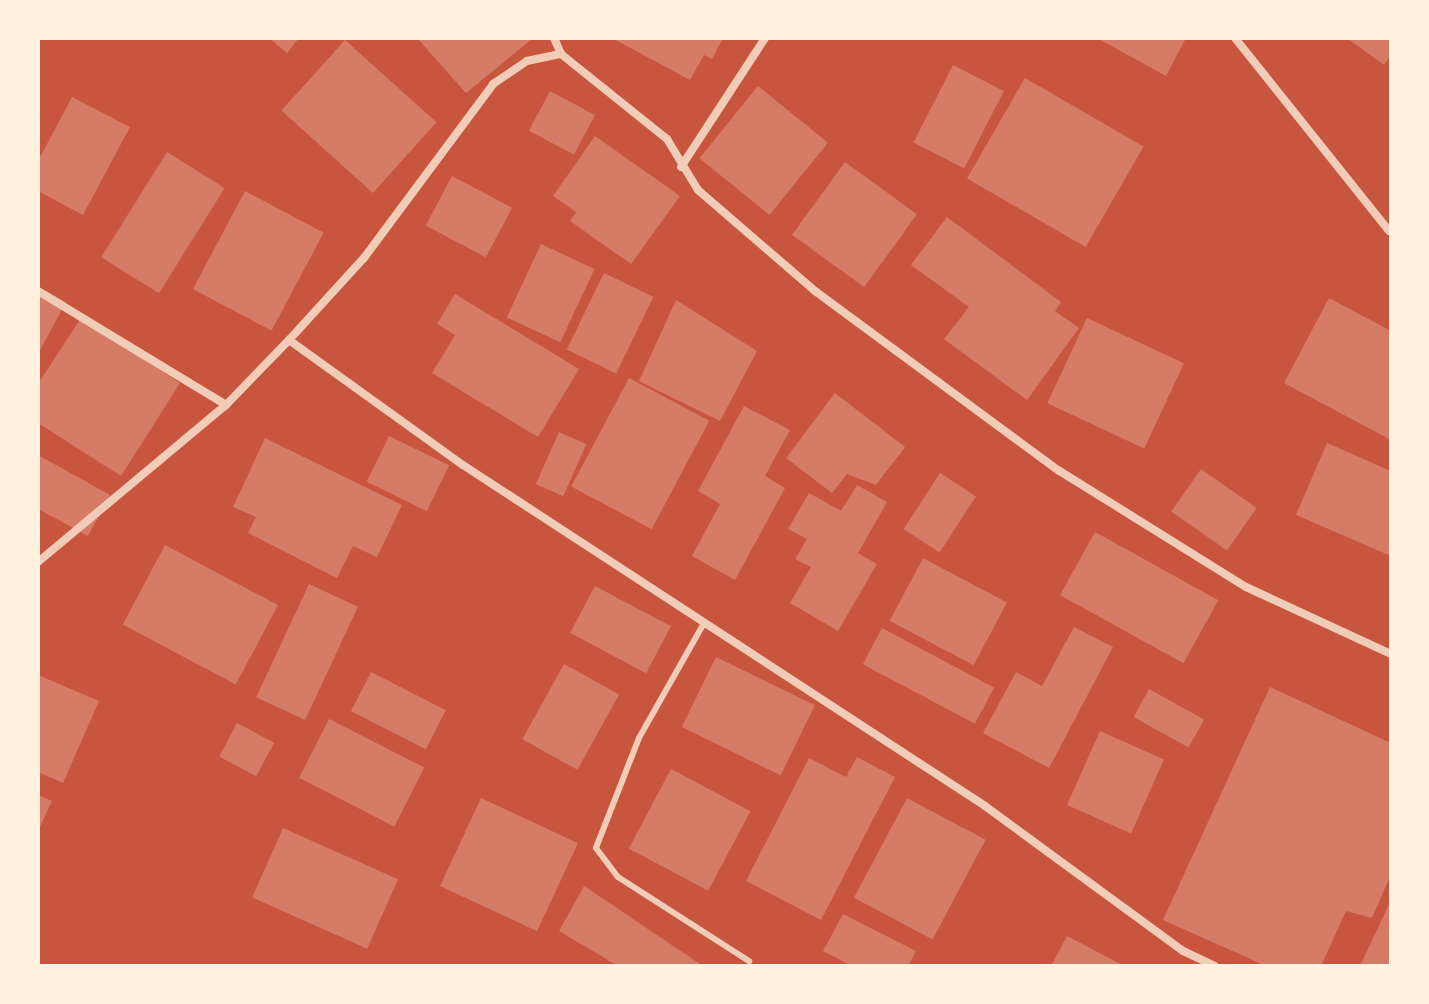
<!DOCTYPE html>
<html>
<head>
<meta charset="utf-8">
<style>
  body { margin:0 }
  #map { position:relative; width:1429px; height:1004px; overflow:hidden; background:#c8553d; font-family:Lora,serif }
  div>[style] { position:absolute }
  [style*='--x'] { left:calc(var(--x)*1px); top:calc(var(--y)*1px); width:calc(var(--w)*1px); rotate:calc(var(--a)*1deg) }
  .building>* { inset:0; background:#d67c66; transform-origin:0 0 }
  .service>* { height:6px; margin:-3px; padding:0 3px; transform-origin:3px; border-radius:3px; background:#f1ccb7 }
  .minor>* { height:8px; margin:-4px; padding:0 4px; transform-origin:4px; border-radius:4px; background:#f1ccb7 }
  span { translate:-50% -50%; white-space:nowrap; text-align:center; line-height:1.15; -webkit-text-stroke:6px #fff3e0; paint-order:stroke }
  .frame { position:absolute; inset:0; border:40px solid #fff3e0; pointer-events:none }
</style>
</head>
<body>
<div id="map">
  <div class="building">
    <div style="clip-path:polygon(269px 38px,299px 38px,287px 53px)"></div>
    <div style="clip-path:polygon(417px 38px,533px 38px,466px 93px)"></div>
    <div style="clip-path:polygon(612px 38px,723px 38px,712px 59px,704px 55px,690px 80px)"></div>
    <div style="clip-path:polygon(1097px 38px,1186px 38px,1166px 76px)"></div>
    <div style="clip-path:polygon(1347px 38px,1391px 38px,1391px 55px,1384px 65px)"></div>
    <div style="left:345px;top:40px;width:123px;height:95px;rotate:42deg"></div>
    <div style="left:953px;top:65px;width:57px;height:87px;rotate:27deg"></div>
    <div style="left:1025px;top:78px;width:137px;height:116px;rotate:30deg"></div>
    <div style="left:758px;top:86px;width:90px;height:93px;rotate:39deg"></div>
    <div style="left:550px;top:91px;width:51px;height:45px;rotate:28deg"></div>
    <div style="clip-path:polygon(72px 97px,130px 127px,83px 215px,38px 191px,38px 161px)"></div>
    <div style="clip-path:polygon(595px 136px,680px 196px,631px 264px,570px 221px,576px 212px,553px 196px)"></div>
    <div style="left:167px;top:152px;width:68px;height:124px;rotate:32deg"></div>
    <div style="left:845px;top:162px;width:89px;height:90px;rotate:36deg"></div>
    <div style="left:452px;top:176px;width:68px;height:56px;rotate:28deg"></div>
    <div style="left:245px;top:191px;width:89px;height:111px;rotate:28deg"></div>
    <div style="clip-path:polygon(947px 217px,1061px 302px,1055px 311px,1079px 328px,1027px 400px,944px 339px,969px 307px,911px 265px)"></div>
    <div style="left:541px;top:244px;width:59px;height:81px;rotate:25deg"></div>
    <div style="left:604px;top:273px;width:55px;height:85px;rotate:26deg"></div>
    <div style="clip-path:polygon(38px 287px,66px 302px,38px 354px)"></div>
    <div style="clip-path:polygon(455px 294px,579px 369px,538px 437px,432px 373px,455px 335px,437px 324px)"></div>
    <div style="clip-path:polygon(1329px 298px,1391px 331px,1391px 440px,1284px 383px)"></div>
    <div style="clip-path:polygon(676px 300px,757px 351px,720px 421px,639px 381px)"></div>
    <div style="clip-path:polygon(81px 318px,180px 383px,121px 476px,38px 423px,38px 384px)"></div>
    <div style="left:1087px;top:318px;width:107px;height:94px;rotate:25deg"></div>
    <div style="left:629px;top:378px;width:91px;height:123px;rotate:28deg"></div>
    <div style="clip-path:polygon(835px 393px,905px 447px,876px 485px,847px 474px,832px 493px,786px 458px)"></div>
    <div style="clip-path:polygon(744px 406px,790px 430px,765px 476px,785px 488px,735px 580px,692px 556px,720px 504px,698px 491px)"></div>
    <div style="left:559px;top:432px;width:30px;height:57px;rotate:24deg"></div>
    <div style="left:389px;top:436px;width:67px;height:51px;rotate:26deg"></div>
    <div style="clip-path:polygon(265px 438px,402px 505px,377px 557px,353px 546px,337px 578px,248px 533px,256px 517px,233px 507px)"></div>
    <div style="clip-path:polygon(1327px 443px,1391px 471px,1391px 556px,1296px 515px)"></div>
    <div style="clip-path:polygon(38px 455px,110px 495px,88px 536px,40px 510px,38px 514px)"></div>
    <div style="left:1201px;top:469px;width:68px;height:52px;rotate:35deg"></div>
    <div style="left:940px;top:473px;width:43px;height:67px;rotate:33deg"></div>
    <div style="clip-path:polygon(857px 485px,887px 502px,858px 553px,877px 564px,838px 631px,790px 603px,811px 567px,795px 559px,807px 539px,788px 529px,809px 493px,841px 511px)"></div>
    <div style="left:1095px;top:532px;width:141px;height:72px;rotate:29deg"></div>
    <div style="left:165px;top:545px;width:128px;height:90px;rotate:28deg"></div>
    <div style="left:923px;top:558px;width:95px;height:71px;rotate:28deg"></div>
    <div style="left:309px;top:584px;width:54px;height:125px;rotate:25deg"></div>
    <div style="left:595px;top:586px;width:86px;height:53px;rotate:28deg"></div>
    <div style="clip-path:polygon(1074px 627px,1113px 647px,1049px 768px,983px 733px,1016px 672px,1042px 686px)"></div>
    <div style="left:882px;top:628px;width:127px;height:41px;rotate:28deg"></div>
    <div style="left:716px;top:657px;width:110px;height:78px;rotate:26deg"></div>
    <div style="left:564px;top:664px;width:63px;height:86px;rotate:29deg"></div>
    <div style="left:371px;top:672px;width:84px;height:44px;rotate:27deg"></div>
    <div style="clip-path:polygon(38px 675px,99px 701px,63px 783px,38px 772px)"></div>
    <div style="clip-path:polygon(1270px 687px,1391px 743px,1391px 874px,1372px 918px,1346px 911px,1321px 966px,1266px 966px,1163px 920px)"></div>
    <div style="left:1149px;top:689px;width:63px;height:32px;rotate:29deg"></div>
    <div style="left:329px;top:719px;width:107px;height:66px;rotate:27deg"></div>
    <div style="left:237px;top:723px;width:42px;height:38px;rotate:28deg"></div>
    <div style="left:1100px;top:731px;width:70px;height:81px;rotate:24deg"></div>
    <div style="clip-path:polygon(857px 757px,895px 777px,821px 920px,746px 881px,809px 758px,846px 777px)"></div>
    <div style="left:671px;top:769px;width:90px;height:90px;rotate:28deg"></div>
    <div style="clip-path:polygon(38px 795px,52px 801px,38px 831px)"></div>
    <div style="left:481px;top:798px;width:107px;height:97px;rotate:25deg"></div>
    <div style="left:907px;top:798px;width:89px;height:113px;rotate:28deg"></div>
    <div style="left:283px;top:828px;width:126px;height:76px;rotate:24deg"></div>
    <div style="clip-path:polygon(584px 886px,703px 966px,618px 966px,559px 931px)"></div>
    <div style="clip-path:polygon(1391px 900px,1391px 966px,1360px 966px)"></div>
    <div style="clip-path:polygon(843px 914px,916px 951px,908px 966px,852px 966px,823px 951px)"></div>
    <div style="clip-path:polygon(1067px 936px,1124px 966px,1051px 966px)"></div>
  </div>
  <div class="service">
    <div style="--x:704;--y:623;--w:132;--a:119.5"></div>
    <div style="--x:639;--y:738;--w:118;--a:111.4"></div>
    <div style="--x:596;--y:848;--w:36;--a:53"></div>
    <div style="--x:618;--y:877;--w:156;--a:32.7"></div>
  </div>
  <div class="minor">
    <div style="--x:554;--y:38;--w:17;--a:66"></div>
    <div style="--x:1235;--y:38;--w:247;--a:51.4"></div>
    <div style="--x:681;--y:167;--w:154;--a:-56.9"></div>
    <div style="--x:38;--y:291;--w:220;--a:31.2"></div>
    <div style="--x:289;--y:340;--w:214;--a:35.7"></div>
    <div style="--x:463;--y:465;--w:624;--a:33.15"></div>
    <div style="--x:985;--y:806;--w:245;--a:36.2"></div>
    <div style="--x:1183;--y:951;--w:35;--a:25"></div>
    <div style="--x:38;--y:562;--w:245;--a:-39.9"></div>
    <div style="--x:226;--y:405;--w:91;--a:-45.9"></div>
    <div style="--x:289;--y:340;--w:111;--a:-47.6"></div>
    <div style="--x:364;--y:258;--w:217;--a:-53.4"></div>
    <div style="--x:493;--y:84;--w:41;--a:-34.1"></div>
    <div style="--x:527;--y:61;--w:35;--a:-12"></div>
    <div style="--x:561;--y:54;--w:136;--a:38.7"></div>
    <div style="--x:667;--y:139;--w:60;--a:58.7"></div>
    <div style="--x:698;--y:190;--w:155;--a:40.8"></div>
    <div style="--x:815;--y:291;--w:302;--a:36.4"></div>
    <div style="--x:1058;--y:470;--w:221;--a:31.9"></div>
    <div style="--x:1246;--y:587;--w:160;--a:24.8"></div>
  </div>
  <div class="frame"></div>
</div>
</body>
</html>
